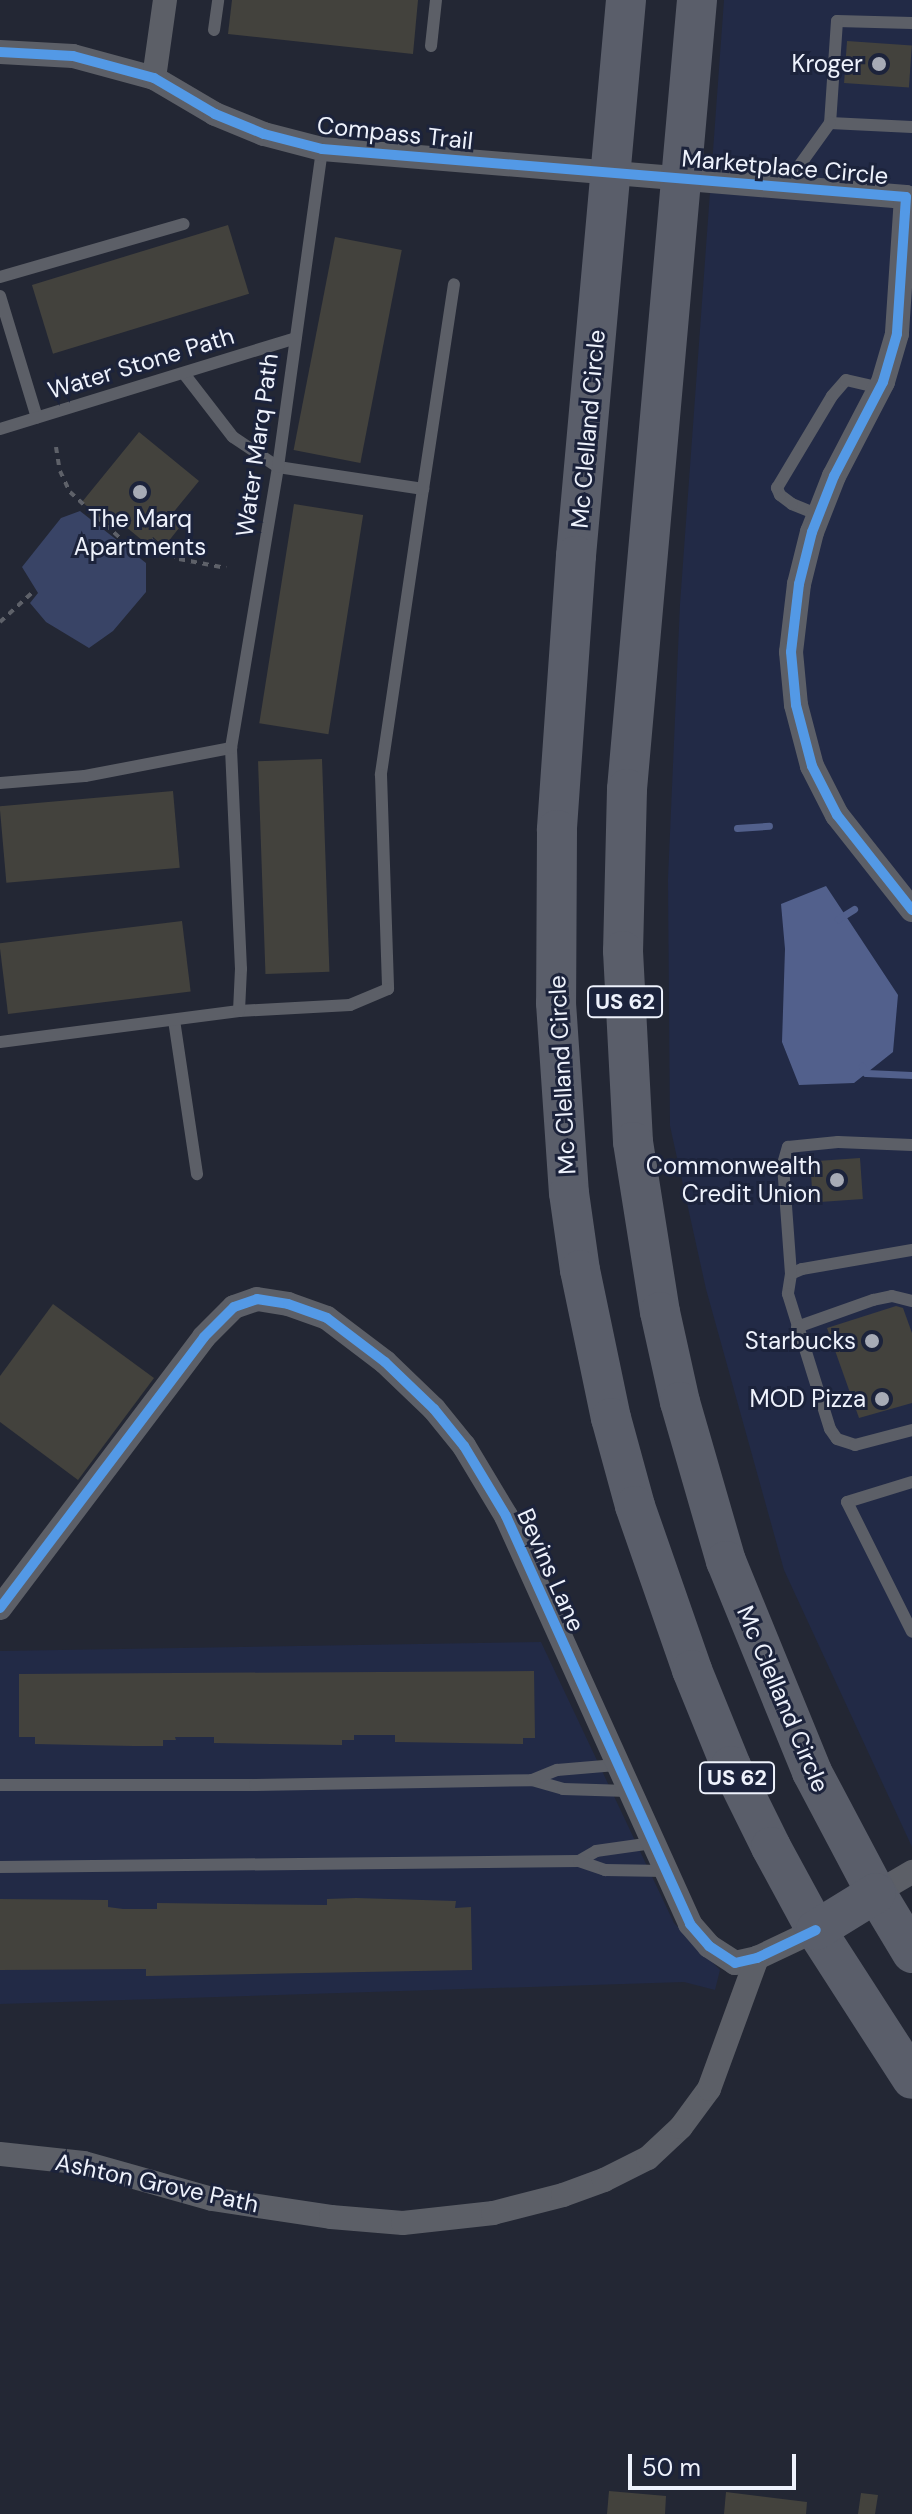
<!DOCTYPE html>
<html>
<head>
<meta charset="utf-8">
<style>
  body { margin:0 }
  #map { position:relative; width:912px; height:2514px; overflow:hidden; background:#232734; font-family:"DM Sans",sans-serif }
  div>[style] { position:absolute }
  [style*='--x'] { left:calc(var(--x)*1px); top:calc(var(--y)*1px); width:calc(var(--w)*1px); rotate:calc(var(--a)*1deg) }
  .built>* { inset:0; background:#222a46 }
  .green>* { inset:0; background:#394466 }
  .water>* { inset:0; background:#52608c }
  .stream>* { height:7px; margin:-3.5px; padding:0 3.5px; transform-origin:3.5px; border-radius:3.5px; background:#52608c }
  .building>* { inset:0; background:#43423d; transform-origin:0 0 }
  .path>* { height:4px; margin-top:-2px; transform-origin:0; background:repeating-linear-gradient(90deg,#5e6169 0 6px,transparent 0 12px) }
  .service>* { height:12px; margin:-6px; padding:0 6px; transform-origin:6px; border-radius:6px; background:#5c5f67 }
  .minor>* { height:24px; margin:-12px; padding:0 12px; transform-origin:12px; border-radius:12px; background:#5c5f67 }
  .trunk>* { height:40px; margin:-20px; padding:0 20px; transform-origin:20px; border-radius:20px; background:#5a5e6a }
  .cycleway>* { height:10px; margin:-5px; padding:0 5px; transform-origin:5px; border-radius:5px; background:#5399e6 }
  .dots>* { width:22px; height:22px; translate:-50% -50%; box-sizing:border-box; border:4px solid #1c233b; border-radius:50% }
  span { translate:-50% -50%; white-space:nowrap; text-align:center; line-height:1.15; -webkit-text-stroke:6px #1c233b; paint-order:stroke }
  .shield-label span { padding:2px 6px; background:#1c233b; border:2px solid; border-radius:6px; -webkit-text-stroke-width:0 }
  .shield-label { font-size:22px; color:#eef2fc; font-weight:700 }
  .poi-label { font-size:24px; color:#eef2fc }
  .right { translate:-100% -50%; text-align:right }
  .street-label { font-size:24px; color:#eef2fc }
  .scale { position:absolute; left:628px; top:2454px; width:168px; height:36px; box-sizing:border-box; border:4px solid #eef2fc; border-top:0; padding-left:10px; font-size:24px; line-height:28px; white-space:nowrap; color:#eef2fc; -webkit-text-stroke:6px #1c233b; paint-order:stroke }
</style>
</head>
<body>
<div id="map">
  <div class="built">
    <div style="clip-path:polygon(724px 0,912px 0,912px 1847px,784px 1570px,706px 1289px,670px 1126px,668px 879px,680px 604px)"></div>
    <div style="clip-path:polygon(541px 1642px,674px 1923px,720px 1970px,715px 1990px,684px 1982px,0 2004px,0 1651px)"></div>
  </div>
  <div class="green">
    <div style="clip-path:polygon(80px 511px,146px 563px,146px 592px,113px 631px,89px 648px,46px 622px,30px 603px,38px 593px,22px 567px,61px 518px)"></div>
  </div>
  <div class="water">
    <div style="clip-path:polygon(826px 886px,898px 995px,893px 1052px,854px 1083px,799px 1085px,782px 1042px,785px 949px,781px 904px)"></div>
  </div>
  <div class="stream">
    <div style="--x:737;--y:828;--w:32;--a:-4"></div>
    <div style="--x:838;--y:919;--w:19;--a:-32"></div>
    <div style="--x:862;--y:1066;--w:8;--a:60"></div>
    <div style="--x:866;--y:1073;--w:46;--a:2.5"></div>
  </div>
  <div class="building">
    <div style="clip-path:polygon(232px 0,418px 0,413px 54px,228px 34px)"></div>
    <div style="left:847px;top:41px;width:65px;height:42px;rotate:4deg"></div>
    <div style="left:228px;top:225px;width:72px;height:205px;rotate:73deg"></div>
    <div style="left:335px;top:237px;width:68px;height:217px;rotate:11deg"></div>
    <div style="clip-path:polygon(139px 432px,199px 481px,172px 514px,183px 523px,164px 547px,153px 537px,148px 545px,115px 518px,110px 525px,82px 502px)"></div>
    <div style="left:294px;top:504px;width:70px;height:222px;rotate:9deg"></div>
    <div style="left:322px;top:759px;width:213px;height:64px;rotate:88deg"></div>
    <div style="left:173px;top:791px;width:77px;height:174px;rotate:85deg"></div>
    <div style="left:182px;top:921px;width:71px;height:184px;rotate:83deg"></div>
    <div style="left:860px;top:1158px;width:41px;height:50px;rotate:86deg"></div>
    <div style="clip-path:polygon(53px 1304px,154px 1378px,78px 1480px,0 1422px,0 1376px)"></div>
    <div style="clip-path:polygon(896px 1306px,903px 1308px,912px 1333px,912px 1403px,859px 1418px,827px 1328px)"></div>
    <div style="clip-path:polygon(534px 1671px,535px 1738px,523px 1738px,523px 1744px,395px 1742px,395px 1735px,354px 1735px,354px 1740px,342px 1740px,342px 1745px,214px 1743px,214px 1737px,175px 1737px,176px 1740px,163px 1740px,163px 1746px,134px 1746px,35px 1744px,35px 1737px,19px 1737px,19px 1674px)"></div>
    <div style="clip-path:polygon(356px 1898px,456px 1901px,455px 1908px,471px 1907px,472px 1970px,146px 1976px,146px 1969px,0 1970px,0 1899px,108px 1900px,108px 1907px,123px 1909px,157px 1909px,157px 1903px,327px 1905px,327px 1899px)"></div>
    <div style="clip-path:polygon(609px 2491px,666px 2496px,665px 2514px,607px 2514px)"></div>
    <div style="clip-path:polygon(726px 2492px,807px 2502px,806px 2514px,724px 2514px)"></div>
    <div style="clip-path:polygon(861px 2493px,878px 2495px,875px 2514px,858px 2514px)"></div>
  </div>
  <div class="path">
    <div style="--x:56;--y:447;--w:24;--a:81"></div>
    <div style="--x:60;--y:471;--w:23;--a:65"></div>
    <div style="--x:70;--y:492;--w:67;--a:42.6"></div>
    <div style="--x:151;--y:540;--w:34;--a:34"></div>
    <div style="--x:179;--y:559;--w:48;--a:10.8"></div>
    <div style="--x:0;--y:622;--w:46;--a:-42.4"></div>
  </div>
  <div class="service">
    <div style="--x:912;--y:23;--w:75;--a:-178.5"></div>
    <div style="--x:837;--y:21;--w:102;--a:93.9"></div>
    <div style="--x:830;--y:123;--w:82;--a:2.8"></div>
    <div style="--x:214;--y:30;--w:30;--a:-82"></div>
    <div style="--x:431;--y:46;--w:46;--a:-83.8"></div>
    <div style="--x:784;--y:187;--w:79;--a:-54.3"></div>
    <div style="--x:0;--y:277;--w:191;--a:-16.1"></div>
    <div style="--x:0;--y:296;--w:127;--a:73.1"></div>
    <div style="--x:185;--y:375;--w:78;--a:52.3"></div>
    <div style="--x:233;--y:437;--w:54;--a:33.7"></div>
    <div style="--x:278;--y:467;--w:147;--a:8.6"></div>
    <div style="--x:423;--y:489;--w:289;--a:98.4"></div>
    <div style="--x:381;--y:775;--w:214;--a:88.1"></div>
    <div style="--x:388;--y:989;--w:41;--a:157.2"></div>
    <div style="--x:350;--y:1005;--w:111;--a:176.9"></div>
    <div style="--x:0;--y:429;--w:309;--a:-17.1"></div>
    <div style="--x:423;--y:489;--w:207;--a:-81.4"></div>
    <div style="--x:819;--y:515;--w:29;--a:-158"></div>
    <div style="--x:792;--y:504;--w:15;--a:-143"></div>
    <div style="--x:780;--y:495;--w:8;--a:-113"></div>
    <div style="--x:777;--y:488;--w:107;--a:-59.1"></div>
    <div style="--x:832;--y:396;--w:21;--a:-49"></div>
    <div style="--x:846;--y:380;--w:35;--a:13"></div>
    <div style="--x:0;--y:783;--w:85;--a:-4.7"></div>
    <div style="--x:85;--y:776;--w:149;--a:-10.9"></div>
    <div style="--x:174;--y:1020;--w:156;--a:81.5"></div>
    <div style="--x:0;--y:1042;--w:241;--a:-7.4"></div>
    <div style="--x:239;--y:1011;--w:42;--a:-87.3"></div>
    <div style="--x:241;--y:969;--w:221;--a:-92.6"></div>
    <div style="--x:231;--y:748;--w:285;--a:-80.5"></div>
    <div style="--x:278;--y:467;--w:321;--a:-82.1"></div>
    <div style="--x:912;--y:1250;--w:112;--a:170.2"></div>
    <div style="--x:802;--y:1269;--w:12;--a:156"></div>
    <div style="--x:791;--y:1274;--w:20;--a:99"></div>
    <div style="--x:788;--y:1294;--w:141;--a:72.7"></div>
    <div style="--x:830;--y:1429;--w:12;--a:55"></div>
    <div style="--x:837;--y:1439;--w:19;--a:18"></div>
    <div style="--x:855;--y:1445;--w:59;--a:-14.7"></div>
    <div style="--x:791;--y:1274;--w:110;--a:-94.2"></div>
    <div style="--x:783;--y:1164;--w:18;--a:-74"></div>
    <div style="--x:788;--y:1147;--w:50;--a:-5.7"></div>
    <div style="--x:838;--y:1142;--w:74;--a:2.3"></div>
    <div style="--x:797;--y:1327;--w:81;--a:-19.6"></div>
    <div style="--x:873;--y:1300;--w:19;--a:-12"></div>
    <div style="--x:892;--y:1296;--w:21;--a:14"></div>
    <div style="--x:912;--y:1482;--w:68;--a:162.9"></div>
    <div style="--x:847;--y:1502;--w:145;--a:63.4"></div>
    <div style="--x:532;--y:1780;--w:32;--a:16"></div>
    <div style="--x:563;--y:1789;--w:65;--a:1.8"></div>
    <div style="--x:0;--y:1785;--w:255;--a:0"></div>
    <div style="--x:255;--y:1785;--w:277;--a:-1"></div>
    <div style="--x:532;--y:1780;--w:27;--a:-22"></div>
    <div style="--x:557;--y:1770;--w:59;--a:-4.8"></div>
    <div style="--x:579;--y:1861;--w:20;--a:-30"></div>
    <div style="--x:596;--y:1851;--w:57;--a:-8.1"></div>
    <div style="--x:0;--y:1867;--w:579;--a:-0.59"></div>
    <div style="--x:579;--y:1861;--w:28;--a:19"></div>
    <div style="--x:605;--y:1870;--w:60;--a:1"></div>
  </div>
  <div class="minor">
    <div style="--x:0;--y:52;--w:73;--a:3.1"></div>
    <div style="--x:73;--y:56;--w:84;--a:15.2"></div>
    <div style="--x:154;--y:78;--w:71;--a:30.5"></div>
    <div style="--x:215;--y:114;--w:53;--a:22.2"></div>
    <div style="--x:264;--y:134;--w:60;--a:14.5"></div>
    <div style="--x:322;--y:149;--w:586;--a:4.7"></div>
    <div style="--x:906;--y:197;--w:137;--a:93.8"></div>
    <div style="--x:897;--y:334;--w:50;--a:106.3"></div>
    <div style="--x:883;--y:382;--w:106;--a:117.5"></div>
    <div style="--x:834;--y:476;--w:60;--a:111.4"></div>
    <div style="--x:812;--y:532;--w:54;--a:104"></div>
    <div style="--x:799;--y:584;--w:68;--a:96.7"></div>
    <div style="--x:791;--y:652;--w:53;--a:84.6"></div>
    <div style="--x:796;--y:705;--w:63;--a:75.3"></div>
    <div style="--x:812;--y:766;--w:55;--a:63"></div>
    <div style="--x:837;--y:815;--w:121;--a:51.7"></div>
    <div style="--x:154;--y:78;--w:79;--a:-82"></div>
    <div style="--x:0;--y:1608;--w:339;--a:-53"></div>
    <div style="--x:204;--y:1337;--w:42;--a:-45"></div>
    <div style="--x:234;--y:1307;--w:24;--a:-19"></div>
    <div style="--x:257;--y:1299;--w:31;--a:9"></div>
    <div style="--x:288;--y:1304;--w:41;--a:19.7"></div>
    <div style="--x:327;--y:1318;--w:73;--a:37.2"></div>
    <div style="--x:385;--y:1362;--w:68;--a:43.8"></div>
    <div style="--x:434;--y:1409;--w:48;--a:51"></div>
    <div style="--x:464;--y:1446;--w:82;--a:59"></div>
    <div style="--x:506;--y:1516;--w:448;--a:65.7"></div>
    <div style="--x:690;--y:1924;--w:29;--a:49"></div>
    <div style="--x:709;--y:1946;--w:31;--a:33"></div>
    <div style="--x:735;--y:1963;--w:23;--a:-13"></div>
    <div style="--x:757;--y:1958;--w:65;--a:-25.4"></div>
    <div style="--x:876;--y:1893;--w:42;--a:-30.3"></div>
    <div style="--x:0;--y:2154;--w:84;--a:6.1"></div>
    <div style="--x:84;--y:2163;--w:133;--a:15.7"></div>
    <div style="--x:212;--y:2199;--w:120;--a:8.6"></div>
    <div style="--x:331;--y:2217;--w:72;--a:4.8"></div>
    <div style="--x:403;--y:2223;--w:91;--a:-6.3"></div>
    <div style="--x:493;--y:2213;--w:72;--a:-14.4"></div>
    <div style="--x:563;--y:2195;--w:44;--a:-20.1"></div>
    <div style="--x:604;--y:2180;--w:49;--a:-26.6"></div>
    <div style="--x:648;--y:2158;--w:45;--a:-43.2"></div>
    <div style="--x:681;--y:2127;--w:47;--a:-53.6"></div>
    <div style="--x:709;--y:2089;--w:140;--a:-69.9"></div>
  </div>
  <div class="trunk">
    <div style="--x:626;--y:0;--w:558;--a:95.14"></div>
    <div style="--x:576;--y:556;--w:275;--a:94"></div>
    <div style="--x:557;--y:830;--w:173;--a:90.3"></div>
    <div style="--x:556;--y:1003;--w:190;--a:86.1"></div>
    <div style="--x:569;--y:1193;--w:78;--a:81.9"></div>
    <div style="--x:580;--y:1270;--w:151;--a:78.2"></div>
    <div style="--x:611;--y:1418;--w:91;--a:74.7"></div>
    <div style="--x:635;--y:1506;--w:174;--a:70.8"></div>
    <div style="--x:692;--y:1670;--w:104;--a:67.9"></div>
    <div style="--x:731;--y:1766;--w:90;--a:63.7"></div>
    <div style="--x:771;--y:1847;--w:94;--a:61.5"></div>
    <div style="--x:816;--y:1930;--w:177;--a:57.2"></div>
    <div style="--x:697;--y:0;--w:792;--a:95.07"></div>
    <div style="--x:627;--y:789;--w:162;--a:91.4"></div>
    <div style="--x:623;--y:951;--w:191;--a:87"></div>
    <div style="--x:633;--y:1142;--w:172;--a:81"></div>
    <div style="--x:660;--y:1312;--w:92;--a:77.5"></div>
    <div style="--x:680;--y:1402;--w:166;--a:73.9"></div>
    <div style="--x:726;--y:1561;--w:228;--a:67.8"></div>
    <div style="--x:812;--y:1772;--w:137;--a:62.1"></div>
    <div style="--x:876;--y:1893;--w:70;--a:59"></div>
    <div style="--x:816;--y:1930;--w:70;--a:-31.7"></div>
  </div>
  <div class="cycleway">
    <div style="--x:0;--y:52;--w:73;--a:3.1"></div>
    <div style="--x:73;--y:56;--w:84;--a:15.2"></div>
    <div style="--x:154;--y:78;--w:71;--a:30.5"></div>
    <div style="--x:215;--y:114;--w:53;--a:22.2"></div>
    <div style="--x:264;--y:134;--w:60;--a:14.5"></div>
    <div style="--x:322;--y:149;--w:586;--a:4.7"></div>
    <div style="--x:906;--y:197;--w:137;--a:93.8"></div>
    <div style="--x:897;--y:334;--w:50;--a:106.3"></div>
    <div style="--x:883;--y:382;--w:106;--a:117.5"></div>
    <div style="--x:834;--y:476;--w:60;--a:111.4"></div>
    <div style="--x:812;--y:532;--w:54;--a:104"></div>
    <div style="--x:799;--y:584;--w:68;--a:96.7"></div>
    <div style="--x:791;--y:652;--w:53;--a:84.6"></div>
    <div style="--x:796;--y:705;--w:63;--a:75.3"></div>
    <div style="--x:812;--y:766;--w:55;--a:63"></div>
    <div style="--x:837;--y:815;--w:121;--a:51.7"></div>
    <div style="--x:0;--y:1608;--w:339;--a:-53"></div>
    <div style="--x:204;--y:1337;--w:42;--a:-45"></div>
    <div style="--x:234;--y:1307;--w:24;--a:-19"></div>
    <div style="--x:257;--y:1299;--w:31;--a:9"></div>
    <div style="--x:288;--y:1304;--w:41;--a:19.7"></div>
    <div style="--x:327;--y:1318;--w:73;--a:37.2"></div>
    <div style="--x:385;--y:1362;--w:68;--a:43.8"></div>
    <div style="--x:434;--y:1409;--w:48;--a:51"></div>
    <div style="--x:464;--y:1446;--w:82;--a:59"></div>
    <div style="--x:506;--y:1516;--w:448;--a:65.7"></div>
    <div style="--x:690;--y:1924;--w:29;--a:49"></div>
    <div style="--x:709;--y:1946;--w:31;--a:33"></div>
    <div style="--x:735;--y:1963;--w:23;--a:-13"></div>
    <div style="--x:757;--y:1958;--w:65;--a:-25.4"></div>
  </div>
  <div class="dots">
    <div style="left:879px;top:64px;background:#a7abb6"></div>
    <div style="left:140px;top:492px;background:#a7abb6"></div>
    <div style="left:837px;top:1180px;background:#a7abb6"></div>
    <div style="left:872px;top:1341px;background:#a7abb6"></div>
    <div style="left:882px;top:1399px;background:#a7abb6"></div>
  </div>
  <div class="shield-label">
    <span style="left:625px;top:1002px">US 62</span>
    <span style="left:737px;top:1778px">US 62</span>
  </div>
  <div class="poi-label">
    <span class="right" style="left:863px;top:64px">Kroger</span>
    <span style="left:140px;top:533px">The Marq<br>Apartments</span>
    <span class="right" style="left:821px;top:1180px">Commonwealth<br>Credit Union</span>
    <span class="right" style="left:856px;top:1341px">Starbucks</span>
    <span class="right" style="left:866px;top:1399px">MOD Pizza</span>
  </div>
  <div class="street-label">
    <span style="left:395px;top:133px;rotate:6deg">Compass Trail</span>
    <span style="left:785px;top:167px;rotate:5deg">Marketplace Circle</span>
    <span style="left:141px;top:363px;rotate:-17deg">Water Stone Path</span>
    <span style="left:588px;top:429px;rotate:-85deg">Mc Clelland Circle</span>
    <span style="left:257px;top:445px;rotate:-82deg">Water Marq Path</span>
    <span style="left:562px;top:1075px;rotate:-93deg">Mc Clelland Circle</span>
    <span style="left:551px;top:1570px;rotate:66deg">Bevins Lane</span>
    <span style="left:783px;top:1699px;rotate:67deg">Mc Clelland Circle</span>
    <span style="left:157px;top:2183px;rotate:12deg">Ashton Grove Path</span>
  </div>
  <div class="scale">50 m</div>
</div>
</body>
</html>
